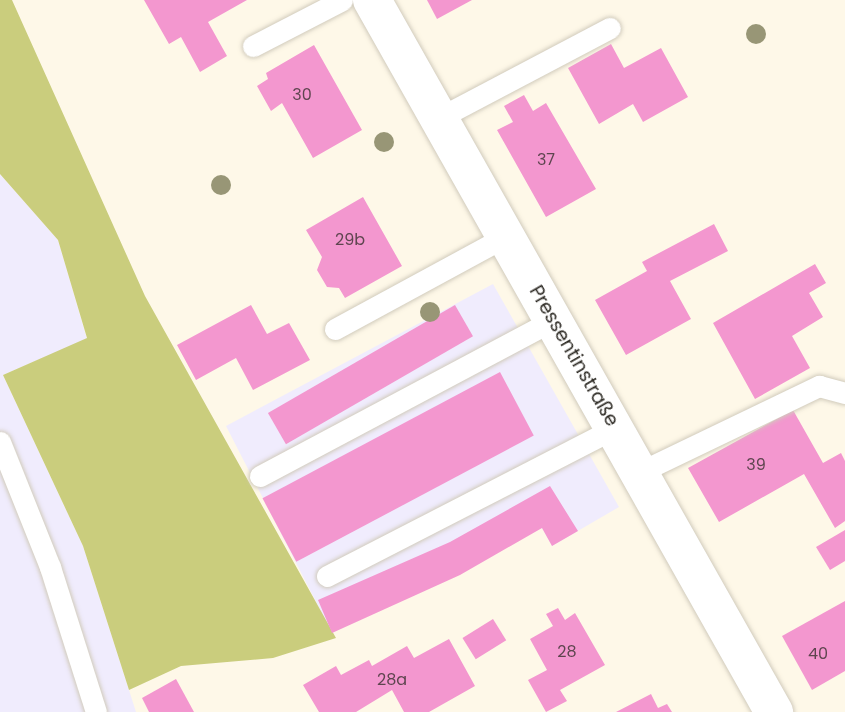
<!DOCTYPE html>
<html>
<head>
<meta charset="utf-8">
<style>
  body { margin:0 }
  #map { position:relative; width:845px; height:712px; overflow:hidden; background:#fef8e8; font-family:Poppins,sans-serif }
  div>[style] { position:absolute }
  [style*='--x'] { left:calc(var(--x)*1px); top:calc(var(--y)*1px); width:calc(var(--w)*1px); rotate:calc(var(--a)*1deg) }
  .industrial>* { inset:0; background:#f0ecfd }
  .green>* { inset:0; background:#cacd7d }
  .building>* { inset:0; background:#f397cf; transform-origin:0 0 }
  .roads { filter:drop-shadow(0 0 2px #d1cbbc) drop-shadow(0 0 2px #d1cbbc) }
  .service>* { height:21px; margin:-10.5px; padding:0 10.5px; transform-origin:10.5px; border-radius:10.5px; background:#fff }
  .tertiary>* { height:38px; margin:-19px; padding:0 19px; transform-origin:19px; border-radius:19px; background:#fff }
  .trees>* { width:20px; height:20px; margin:-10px; border-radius:50%; background:#989676 }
  span { translate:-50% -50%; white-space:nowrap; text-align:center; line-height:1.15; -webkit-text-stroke:6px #fff; paint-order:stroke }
  .number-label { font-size:16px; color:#5e454f }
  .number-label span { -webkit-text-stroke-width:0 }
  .street-label { font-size:19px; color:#2d2a24 }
</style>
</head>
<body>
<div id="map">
  <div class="industrial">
    <div style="clip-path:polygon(0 174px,58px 240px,87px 339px,3px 375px,83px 546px,136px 712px,0 712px)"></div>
    <div style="clip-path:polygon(493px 284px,619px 507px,552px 546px,542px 528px,332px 633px,226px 426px)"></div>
  </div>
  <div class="green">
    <div style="clip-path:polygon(0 0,12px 0,145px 296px,336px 638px,273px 658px,181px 666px,129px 690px,83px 546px,3px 375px,87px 338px,58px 240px,0 174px)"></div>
  </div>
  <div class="building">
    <div style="clip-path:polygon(144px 0,247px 0,208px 22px,227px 56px,200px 72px,181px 37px,169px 44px)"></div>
    <div style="clip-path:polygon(427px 0,472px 0,437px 19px)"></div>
    <div style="clip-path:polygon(611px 44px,624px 68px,661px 48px,688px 97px,643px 122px,633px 104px,599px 124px,568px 68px)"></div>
    <div style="clip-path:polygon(314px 45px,362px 130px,313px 158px,282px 103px,271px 111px,257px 86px,268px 79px,266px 73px)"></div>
    <div style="clip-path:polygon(524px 95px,533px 111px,546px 103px,596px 189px,546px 217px,497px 130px,513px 122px,504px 106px)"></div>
    <div style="clip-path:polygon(363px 197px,402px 266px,345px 298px,339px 288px,327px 287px,317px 270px,322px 257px,306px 230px)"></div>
    <div style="clip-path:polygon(714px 224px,728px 251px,670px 281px,691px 319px,626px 355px,595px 300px,647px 271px,642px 262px)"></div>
    <div style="clip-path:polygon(815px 264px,826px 283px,809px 293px,823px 317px,792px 336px,810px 368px,755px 399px,713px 323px)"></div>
    <div style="clip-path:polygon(251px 305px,267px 334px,289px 323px,310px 360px,253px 390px,236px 358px,196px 380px,177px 345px)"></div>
    <div style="left:455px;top:305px;width:36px;height:216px;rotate:60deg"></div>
    <div style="left:500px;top:372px;width:72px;height:269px;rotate:62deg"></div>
    <div style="clip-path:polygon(793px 410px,823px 463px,841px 453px,845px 461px,845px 521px,835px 528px,804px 474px,719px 522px,688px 468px)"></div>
    <div style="clip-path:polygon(550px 486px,578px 531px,552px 546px,542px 528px,460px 575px,332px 633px,318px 600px,450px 542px)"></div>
    <div style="clip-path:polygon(845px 530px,845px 561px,830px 570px,816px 547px)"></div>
    <div style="clip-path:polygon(845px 601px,845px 671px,812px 690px,782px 636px)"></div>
    <div style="clip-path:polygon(558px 608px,565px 620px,575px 613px,605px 665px,560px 690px,567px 701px,546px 712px,528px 680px,547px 670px,530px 639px,553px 626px,546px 614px)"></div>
    <div style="left:493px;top:619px;width:25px;height:36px;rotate:58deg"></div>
    <div style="clip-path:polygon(449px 639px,475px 686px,429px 712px,404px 712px,392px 690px,356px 712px,319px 712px,303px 685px,336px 666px,341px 675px,369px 660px,372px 666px,407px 646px,414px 658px)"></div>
    <div style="clip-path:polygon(176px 679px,194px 712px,149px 712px,142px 698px)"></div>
    <div style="clip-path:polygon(651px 694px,658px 708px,667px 704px,672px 712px,616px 712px)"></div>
  </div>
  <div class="roads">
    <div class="service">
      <div style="--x:253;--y:46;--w:100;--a:-27.3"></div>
      <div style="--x:439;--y:118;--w:193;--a:-27.8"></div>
      <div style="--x:335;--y:329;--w:195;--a:-28.5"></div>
      <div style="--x:0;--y:442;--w:135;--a:68.2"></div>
      <div style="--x:50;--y:567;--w:152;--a:72.4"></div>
      <div style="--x:640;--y:472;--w:199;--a:-25.7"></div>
      <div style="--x:819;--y:386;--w:27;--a:15"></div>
      <div style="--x:260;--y:476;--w:332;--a:-28"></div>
      <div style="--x:327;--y:576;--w:324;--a:-27.2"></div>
    </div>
    <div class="tertiary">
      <div style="--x:372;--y:0;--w:818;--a:60.55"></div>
    </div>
  </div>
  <div class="trees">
    <div style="left:756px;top:34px"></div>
    <div style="left:384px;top:142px"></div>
    <div style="left:221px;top:185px"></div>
    <div style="left:430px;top:312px"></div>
  </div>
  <div class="number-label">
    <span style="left:302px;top:95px">30</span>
    <span style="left:546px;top:160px">37</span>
    <span style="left:350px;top:240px">29b</span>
    <span style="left:756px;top:465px">39</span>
    <span style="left:567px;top:652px">28</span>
    <span style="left:818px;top:654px">40</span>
    <span style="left:392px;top:680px">28a</span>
  </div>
  <div class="street-label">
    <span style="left:574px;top:356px;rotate:60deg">Pressentinstraße</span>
  </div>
</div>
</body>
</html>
